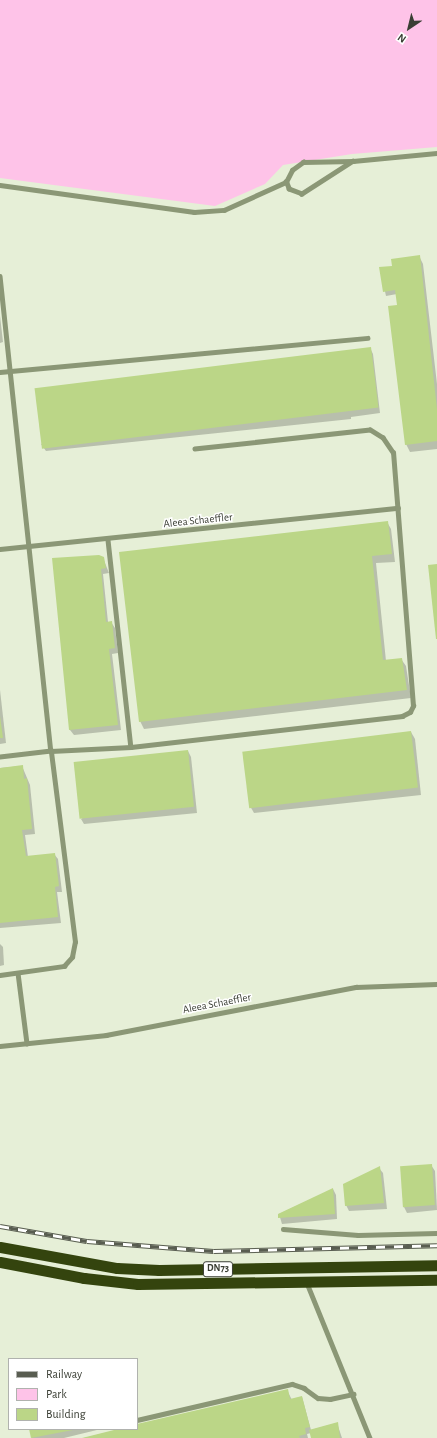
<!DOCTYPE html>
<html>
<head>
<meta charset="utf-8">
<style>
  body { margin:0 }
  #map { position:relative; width:437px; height:1438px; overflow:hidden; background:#e6efd7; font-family:"Alegreya Sans",sans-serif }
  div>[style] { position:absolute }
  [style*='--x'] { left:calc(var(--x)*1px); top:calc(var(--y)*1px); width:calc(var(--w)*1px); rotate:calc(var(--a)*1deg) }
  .green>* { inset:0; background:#fec3e8 }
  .shadow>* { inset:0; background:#0003 }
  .building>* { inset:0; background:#bbd687; transform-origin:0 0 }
  .service>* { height:4.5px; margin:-2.25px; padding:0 2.25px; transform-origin:2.25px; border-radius:2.25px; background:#8b9776 }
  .trunk>* { height:11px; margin:-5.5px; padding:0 5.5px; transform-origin:5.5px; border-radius:5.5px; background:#34440e }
  .rail>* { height:4.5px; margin-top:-2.25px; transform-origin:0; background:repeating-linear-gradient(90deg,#fff 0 9px,#595d51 0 18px); box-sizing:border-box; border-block:1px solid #595d51 }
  span { translate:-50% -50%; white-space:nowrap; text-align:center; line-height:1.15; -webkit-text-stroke:3px #fff; paint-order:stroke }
  .shield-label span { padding:1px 3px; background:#fff; border:1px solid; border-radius:3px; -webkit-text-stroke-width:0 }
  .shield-label { font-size:10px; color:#3a3e34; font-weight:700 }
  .street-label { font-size:11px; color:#3a3e34 }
  .legend { position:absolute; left:8px; top:1358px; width:130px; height:72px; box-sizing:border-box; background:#fff; border:1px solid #b0b2ae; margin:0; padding:5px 7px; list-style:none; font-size:12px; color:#3a3e34 }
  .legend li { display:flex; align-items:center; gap:8px; height:20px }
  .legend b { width:20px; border:1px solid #b0b2ae }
  .north { position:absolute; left:389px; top:8px; width:40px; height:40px; -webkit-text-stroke:3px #fff; paint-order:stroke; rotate:215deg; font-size:11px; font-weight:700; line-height:16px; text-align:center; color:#3a3e34 }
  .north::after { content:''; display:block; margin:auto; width:14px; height:18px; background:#3a3e34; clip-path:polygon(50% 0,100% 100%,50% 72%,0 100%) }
</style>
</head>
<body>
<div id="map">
  <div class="green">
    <div style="clip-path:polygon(0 0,437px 0,437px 147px,352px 154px,283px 165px,265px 184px,215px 206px,0 178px)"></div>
  </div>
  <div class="shadow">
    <div style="clip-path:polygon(419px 256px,423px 264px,437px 384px,437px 449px,410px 452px,406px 444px,397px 294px,386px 296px,380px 268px,393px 267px)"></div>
    <div style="clip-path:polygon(0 316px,3px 342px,0 343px)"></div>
    <div style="clip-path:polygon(370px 348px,373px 354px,380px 413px,351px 417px,351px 419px,46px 451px,41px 444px)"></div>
    <div style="clip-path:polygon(387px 522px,391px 529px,395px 562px,376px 563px,386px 661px,401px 659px,406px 666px,411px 698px,144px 729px,140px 721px)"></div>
    <div style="clip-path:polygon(103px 558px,109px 573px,103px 574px,108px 622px,111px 622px,115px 628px,118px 653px,112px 654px,121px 730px,74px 735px,70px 730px,53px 559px)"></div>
    <div style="clip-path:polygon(0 690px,6px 743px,0 744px)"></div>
    <div style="clip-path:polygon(411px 732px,415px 739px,421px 795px,254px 813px,250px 806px)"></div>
    <div style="clip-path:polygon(188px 751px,191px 757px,197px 813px,84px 824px,81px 819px)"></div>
    <div style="clip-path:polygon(22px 766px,30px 785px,35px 834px,25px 835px,28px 857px,54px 854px,58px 859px,62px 892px,57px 892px,61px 923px,0 928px,0 768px)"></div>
    <div style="clip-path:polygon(0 944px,3px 947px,4px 965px,0 966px)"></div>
    <div style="clip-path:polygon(431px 1165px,435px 1171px,437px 1210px,407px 1213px,404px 1207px)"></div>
    <div style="clip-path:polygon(379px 1168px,383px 1173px,387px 1209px,349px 1211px,346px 1205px)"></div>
    <div style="clip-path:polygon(333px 1189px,336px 1195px,337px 1219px,282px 1224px,279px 1214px)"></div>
    <div style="clip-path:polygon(287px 1390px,292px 1400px,302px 1397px,311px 1430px,337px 1423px,342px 1438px,312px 1438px,311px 1433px,307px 1434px,308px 1438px,84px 1438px,122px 1429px,137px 1429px,137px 1425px)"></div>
    <div style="clip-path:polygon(30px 1429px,101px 1429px,64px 1438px,32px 1438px)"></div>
  </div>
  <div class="building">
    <div style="clip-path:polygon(420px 255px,437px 409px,437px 441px,405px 445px,388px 306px,397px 305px,395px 290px,383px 292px,379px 267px,392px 266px,391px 259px)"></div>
    <div style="left:371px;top:347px;width:61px;height:339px;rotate:83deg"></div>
    <div style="clip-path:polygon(388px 521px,392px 554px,372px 556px,383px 660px,402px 658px,407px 690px,139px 722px,119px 552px)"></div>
    <div style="clip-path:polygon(99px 555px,104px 557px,106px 568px,101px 569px,106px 622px,112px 621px,115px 648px,109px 649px,118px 725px,69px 730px,52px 558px)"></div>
    <div style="clip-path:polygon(437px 564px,437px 639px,436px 639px,428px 565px)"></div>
    <div style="clip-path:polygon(0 716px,3px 738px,0 738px)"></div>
    <div style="left:411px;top:731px;width:57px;height:170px;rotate:83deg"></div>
    <div style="left:188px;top:750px;width:57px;height:115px;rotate:84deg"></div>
    <div style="clip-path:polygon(23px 765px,24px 779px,27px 778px,32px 829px,22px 830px,26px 856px,55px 853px,59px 886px,55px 887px,58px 917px,0 923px,0 768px)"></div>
    <div style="left:432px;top:1164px;width:41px;height:32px;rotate:86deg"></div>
    <div style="clip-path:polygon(380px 1166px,384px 1203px,345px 1206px,343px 1184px)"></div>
    <div style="clip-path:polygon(333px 1188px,335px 1214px,278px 1218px,278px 1214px)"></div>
    <div style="clip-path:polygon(288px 1389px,290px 1399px,302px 1396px,310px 1427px,305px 1428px,306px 1434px,299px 1436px,300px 1438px,82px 1438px,118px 1429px,137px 1429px,137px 1424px)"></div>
    <div style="clip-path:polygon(338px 1422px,340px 1438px,311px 1438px,309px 1430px)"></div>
    <div style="clip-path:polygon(29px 1429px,73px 1429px,73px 1430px,31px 1438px)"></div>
  </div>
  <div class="service">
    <div style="--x:353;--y:161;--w:61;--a:147.1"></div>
    <div style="--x:302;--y:194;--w:14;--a:-159"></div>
    <div style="--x:289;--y:189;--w:8;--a:-113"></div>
    <div style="--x:286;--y:182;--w:13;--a:-63"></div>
    <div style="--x:292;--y:170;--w:14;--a:-36"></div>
    <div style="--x:303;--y:162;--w:50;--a:-1.1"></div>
    <div style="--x:353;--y:161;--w:84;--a:-5.4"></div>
    <div style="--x:0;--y:185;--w:196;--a:7.9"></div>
    <div style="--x:194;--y:212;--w:30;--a:-4"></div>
    <div style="--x:224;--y:210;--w:68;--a:-24.3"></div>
    <div style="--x:0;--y:276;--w:478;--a:83.9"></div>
    <div style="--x:51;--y:751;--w:51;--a:173.3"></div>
    <div style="--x:0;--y:372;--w:369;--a:-5.3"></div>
    <div style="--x:108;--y:540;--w:208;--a:83.7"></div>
    <div style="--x:0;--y:549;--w:400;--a:-5.9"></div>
    <div style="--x:18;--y:973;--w:71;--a:82.7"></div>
    <div style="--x:0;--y:975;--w:65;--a:-8"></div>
    <div style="--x:64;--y:966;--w:12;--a:-48"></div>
    <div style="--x:72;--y:957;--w:15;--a:-79"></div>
    <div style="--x:75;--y:942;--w:193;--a:-97.2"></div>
    <div style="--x:51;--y:751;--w:80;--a:-2.9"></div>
    <div style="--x:131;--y:747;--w:273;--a:-6.5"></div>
    <div style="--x:402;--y:716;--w:9;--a:-27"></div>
    <div style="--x:410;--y:712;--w:7;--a:-63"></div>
    <div style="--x:413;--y:706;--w:254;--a:-94.5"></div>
    <div style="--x:393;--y:453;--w:18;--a:-124"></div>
    <div style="--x:383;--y:438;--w:15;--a:-148"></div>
    <div style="--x:370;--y:430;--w:176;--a:173.8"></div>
    <div style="--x:0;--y:1046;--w:107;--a:-5.9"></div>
    <div style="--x:106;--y:1035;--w:255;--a:-10.9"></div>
    <div style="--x:356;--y:987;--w:81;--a:-2.1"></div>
    <div style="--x:283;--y:1229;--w:75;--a:4.6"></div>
    <div style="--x:358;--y:1235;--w:79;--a:-1.5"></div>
    <div style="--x:307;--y:1283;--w:167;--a:67.9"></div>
    <div style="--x:137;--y:1420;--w:159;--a:-13.1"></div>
    <div style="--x:292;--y:1384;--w:13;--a:18"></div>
    <div style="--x:304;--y:1388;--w:17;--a:36"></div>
    <div style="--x:318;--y:1398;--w:12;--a:5"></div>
    <div style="--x:330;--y:1399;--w:24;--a:-12"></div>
  </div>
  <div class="trunk">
    <div style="--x:0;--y:1247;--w:119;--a:10.2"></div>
    <div style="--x:117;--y:1268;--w:42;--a:2.7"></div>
    <div style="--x:159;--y:1270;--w:278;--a:-1"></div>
    <div style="--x:0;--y:1262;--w:86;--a:10.8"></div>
    <div style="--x:84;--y:1278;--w:54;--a:6.3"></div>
    <div style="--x:138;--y:1284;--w:299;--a:-0.8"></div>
  </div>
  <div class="rail">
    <div style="--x:0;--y:1226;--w:88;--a:9.8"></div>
    <div style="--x:87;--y:1241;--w:127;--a:4.5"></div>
    <div style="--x:214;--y:1251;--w:223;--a:-1.5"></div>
  </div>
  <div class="shield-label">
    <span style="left:218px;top:1269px">DN73</span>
  </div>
  <div class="street-label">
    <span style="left:198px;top:521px;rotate:-6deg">Aleea Schaeffler</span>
    <span style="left:217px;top:1004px;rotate:-11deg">Aleea Schaeffler</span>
  </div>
  <ul class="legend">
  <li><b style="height:5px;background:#595d51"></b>Railway</li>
  <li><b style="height:11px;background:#fec3e8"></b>Park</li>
  <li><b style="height:11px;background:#bbd687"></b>Building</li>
  </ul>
  <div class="north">N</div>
</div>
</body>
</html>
